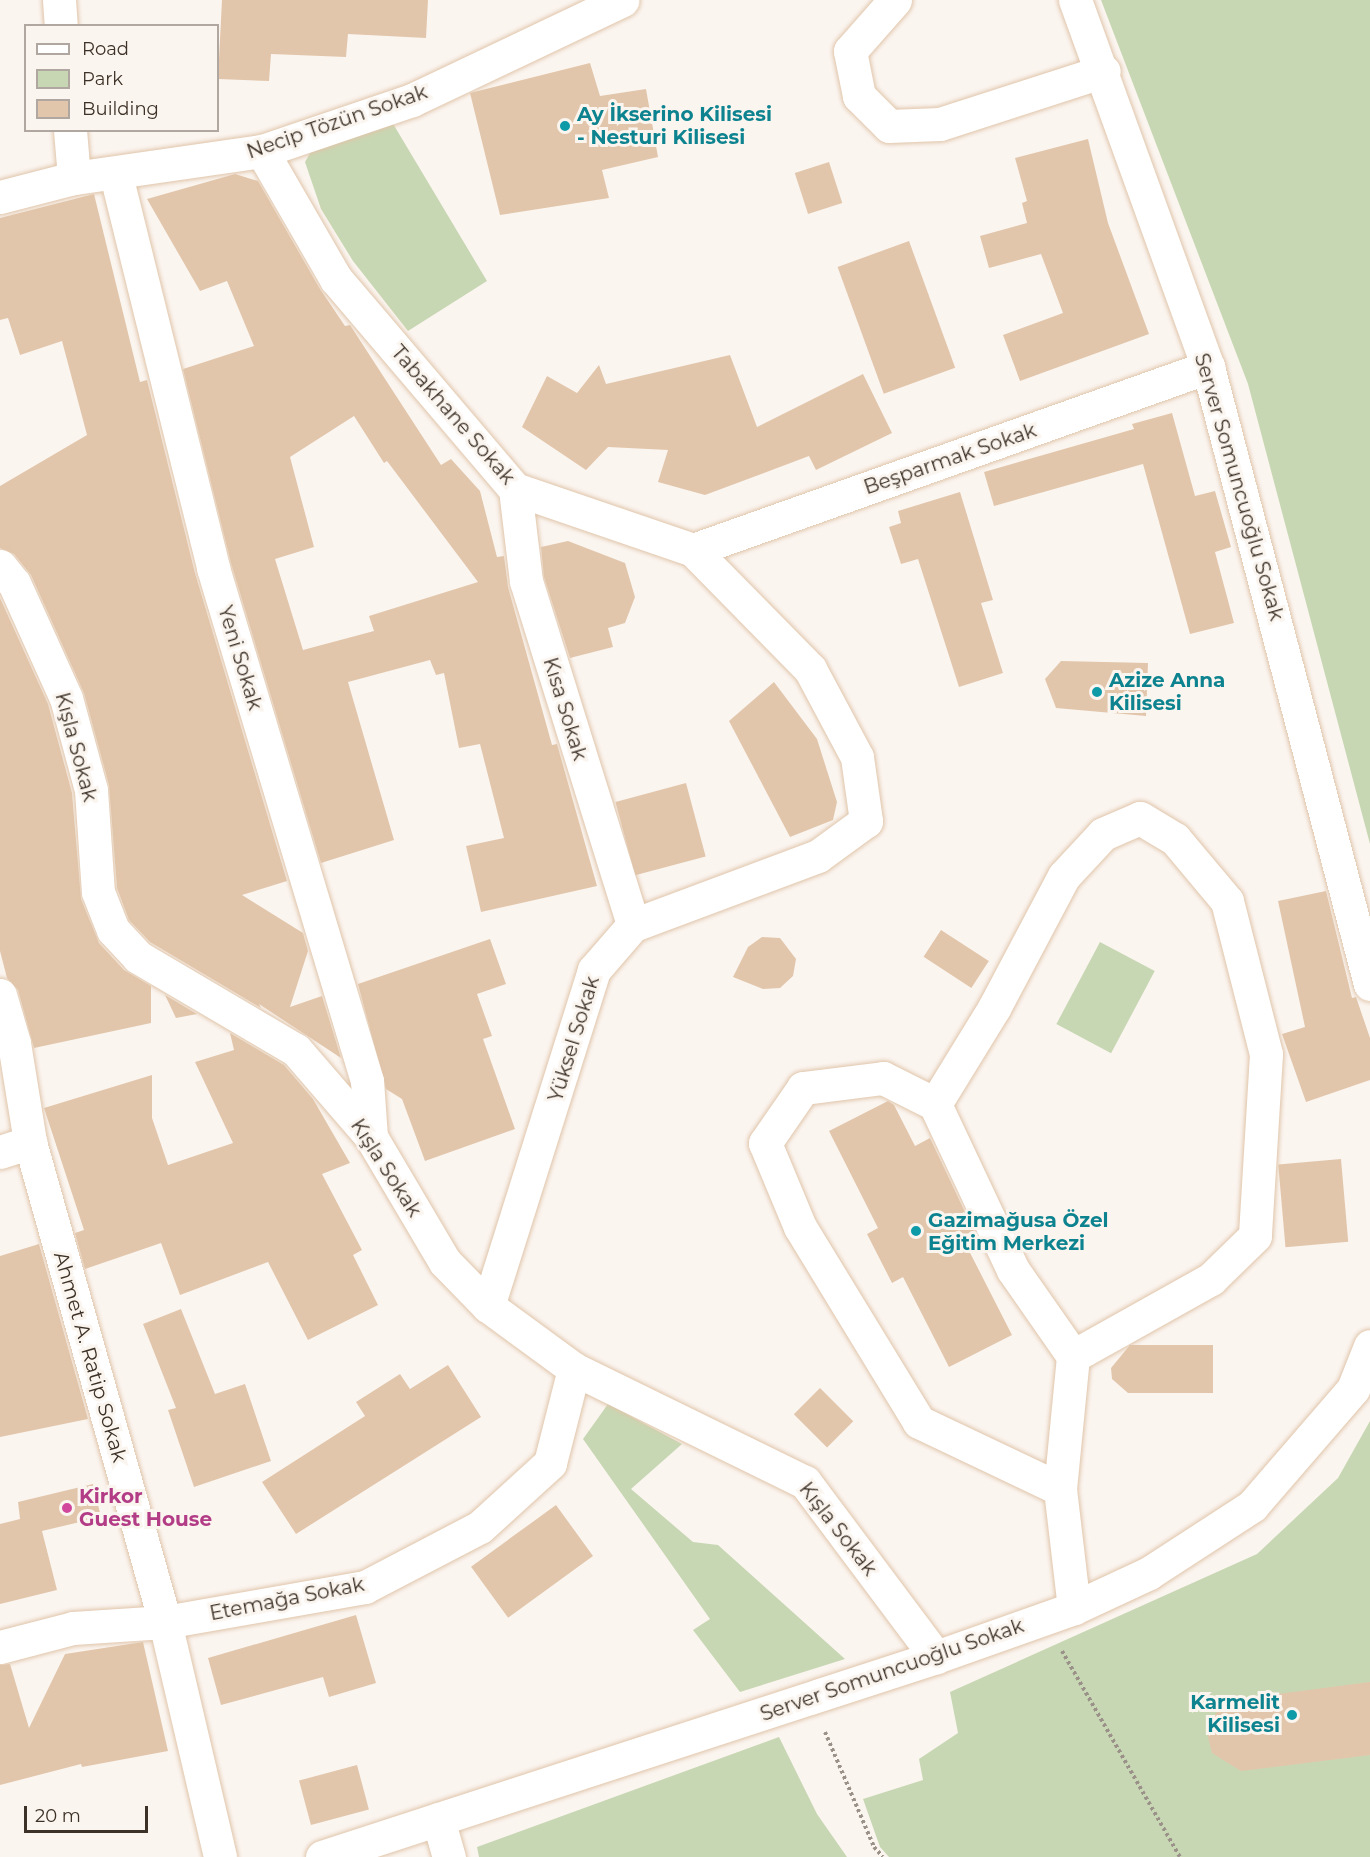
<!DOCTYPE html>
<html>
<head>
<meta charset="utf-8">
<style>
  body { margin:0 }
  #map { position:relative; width:1370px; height:1857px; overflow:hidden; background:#fbf5f0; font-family:Montserrat,sans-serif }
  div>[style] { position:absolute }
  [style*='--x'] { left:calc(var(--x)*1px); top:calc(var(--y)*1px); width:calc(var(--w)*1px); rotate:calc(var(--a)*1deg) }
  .green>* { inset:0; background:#c8d7b3; transform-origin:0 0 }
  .building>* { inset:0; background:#e2c6ab; transform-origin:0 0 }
  .path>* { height:4px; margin-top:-2px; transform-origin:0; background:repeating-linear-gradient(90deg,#9a9189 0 3px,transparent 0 6px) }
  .roads { filter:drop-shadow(0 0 2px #e0c5aa) drop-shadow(0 0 2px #e0c5aa) }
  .minor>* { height:33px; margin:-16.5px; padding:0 16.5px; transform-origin:16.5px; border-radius:16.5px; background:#fff }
  .dots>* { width:16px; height:16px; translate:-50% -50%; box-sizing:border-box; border:3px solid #fbf5f0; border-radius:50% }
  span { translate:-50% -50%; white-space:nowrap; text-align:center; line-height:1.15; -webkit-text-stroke:6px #fbf5f0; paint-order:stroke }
  .culture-label { font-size:20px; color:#0d838f; font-weight:700 }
  .left { translate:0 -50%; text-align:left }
  .right { translate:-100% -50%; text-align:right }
  .street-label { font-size:20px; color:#3d3227 }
  .hotel-label { font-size:20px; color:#b23c85; font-weight:700 }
  .legend { position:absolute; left:24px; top:24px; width:195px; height:108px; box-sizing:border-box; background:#fbf5f0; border:2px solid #afa7a0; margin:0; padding:8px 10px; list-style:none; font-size:18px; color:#3d3227 }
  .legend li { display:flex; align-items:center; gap:12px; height:30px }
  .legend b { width:30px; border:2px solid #afa7a0 }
  .scale { position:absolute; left:24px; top:1806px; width:124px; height:27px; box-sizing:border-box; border:3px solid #3d3227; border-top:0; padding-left:8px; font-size:18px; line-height:21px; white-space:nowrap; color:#3d3227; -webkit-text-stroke:4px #fbf5f0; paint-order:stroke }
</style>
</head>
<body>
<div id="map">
  <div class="green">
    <div style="clip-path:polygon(1101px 0,1370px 0,1370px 844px,1248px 384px)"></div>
    <div style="clip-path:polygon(392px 122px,487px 281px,408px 331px,353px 261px,321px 209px,305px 162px,314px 146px)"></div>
    <div style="left:1100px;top:942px;width:62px;height:93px;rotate:28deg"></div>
    <div style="clip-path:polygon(608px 1404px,682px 1444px,631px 1489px,693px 1542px,718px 1545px,845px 1659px,740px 1692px,693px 1630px,710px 1619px,583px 1439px)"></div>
    <div style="clip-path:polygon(1370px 1421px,1370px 1857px,889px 1857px,880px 1847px,863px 1799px,923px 1780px,919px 1759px,958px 1733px,950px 1692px,1257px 1554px,1338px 1478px)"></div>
    <div style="clip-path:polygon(779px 1737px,817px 1814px,847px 1857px,479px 1857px,477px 1847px)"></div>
  </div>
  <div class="building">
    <div style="clip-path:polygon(222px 0,428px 0,426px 38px,348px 34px,346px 57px,271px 54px,269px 81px,218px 79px)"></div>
    <div style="clip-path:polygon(590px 63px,600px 96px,646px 89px,658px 157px,602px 170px,609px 198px,500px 215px,470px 93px)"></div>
    <div style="clip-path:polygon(1088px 139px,1108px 223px,1149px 334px,1020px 381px,1003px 335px,1063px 313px,1041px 254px,989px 268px,980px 236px,1027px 223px,1022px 203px,1027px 201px,1015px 158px)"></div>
    <div style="left:829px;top:162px;width:43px;height:36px;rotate:72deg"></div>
    <div style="clip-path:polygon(evenodd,235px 174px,258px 181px,320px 289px,345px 326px,350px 325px,441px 465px,451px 459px,480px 491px,497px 557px,504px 556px,508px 587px,552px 745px,557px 744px,597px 886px,481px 912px,466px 846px,504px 838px,480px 744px,459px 748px,444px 673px,436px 675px,430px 660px,348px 682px,394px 840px,321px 863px,231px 563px,183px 369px,254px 346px,227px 281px,200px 291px,147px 199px,235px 174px,354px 416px,384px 463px,387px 461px,478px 582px,369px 616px,374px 631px,303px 650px,275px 559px,314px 547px,290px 457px,354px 416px)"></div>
    <div style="clip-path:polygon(94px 194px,140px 382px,147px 380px,195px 573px,287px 881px,242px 895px,303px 933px,308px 951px,290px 1007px,322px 996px,341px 1058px,259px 1004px,261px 1008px,150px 942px,129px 920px,117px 888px,109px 785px,84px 693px,31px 575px,14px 554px,0 548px,0 486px,87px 435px,62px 341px,20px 355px,8px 318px,0 320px,0 218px)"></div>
    <div style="left:909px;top:241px;width:135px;height:76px;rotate:70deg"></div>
    <div style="clip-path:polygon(730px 355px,757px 427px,863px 374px,892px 433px,816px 470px,809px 456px,705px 495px,658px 482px,668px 450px,608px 447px,586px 470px,522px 427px,547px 376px,577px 393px,599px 365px,606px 384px)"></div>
    <div style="clip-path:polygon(1172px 413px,1195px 496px,1215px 491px,1231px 547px,1215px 552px,1234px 623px,1190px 634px,1143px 464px,994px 506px,984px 472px,1134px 429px,1132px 424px)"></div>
    <div style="clip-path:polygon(960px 492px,993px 600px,981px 603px,1003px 673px,959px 687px,918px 559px,901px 564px,889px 527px,901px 523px,898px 511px)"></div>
    <div style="clip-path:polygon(568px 541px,625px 563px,635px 597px,625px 623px,608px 628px,613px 647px,570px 658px,544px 577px,541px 547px)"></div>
    <div style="clip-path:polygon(0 598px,48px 704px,72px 793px,81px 899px,99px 943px,124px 970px,151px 986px,151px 1023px,34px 1048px,18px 990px,7px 978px,0 951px)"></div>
    <div style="clip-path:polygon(1061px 661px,1148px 663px,1146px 716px,1056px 708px,1045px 679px)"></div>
    <div style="clip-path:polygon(774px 682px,817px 739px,837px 802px,833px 820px,790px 837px,729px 721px)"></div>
    <div style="left:686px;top:783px;width:76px;height:73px;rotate:75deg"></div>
    <div style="clip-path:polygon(1326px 891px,1352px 998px,1356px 997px,1370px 1038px,1370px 1080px,1306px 1102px,1282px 1034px,1305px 1027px,1278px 901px)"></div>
    <div style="left:941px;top:930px;width:57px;height:32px;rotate:33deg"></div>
    <div style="clip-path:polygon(762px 937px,780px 938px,796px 959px,793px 976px,780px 988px,763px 989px,733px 977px,748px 947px)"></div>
    <div style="clip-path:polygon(490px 939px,506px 984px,477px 994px,492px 1036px,483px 1039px,515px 1129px,425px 1161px,402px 1099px,386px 1089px,358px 984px)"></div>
    <div style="clip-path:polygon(165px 995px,197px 1014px,176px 1018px)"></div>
    <div style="clip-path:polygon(230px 1033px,284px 1065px,313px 1099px,350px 1163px,322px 1174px,362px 1250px,353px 1255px,378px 1305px,308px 1340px,268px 1262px,180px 1295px,161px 1243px,85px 1269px,75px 1233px,84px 1230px,44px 1108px,152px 1075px,152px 1118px,168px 1165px,233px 1143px,195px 1062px,234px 1050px)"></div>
    <div style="clip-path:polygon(888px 1101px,894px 1105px,915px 1146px,930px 1138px,974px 1231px,962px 1237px,1012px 1335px,949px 1367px,903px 1277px,892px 1283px,867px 1234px,878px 1228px,829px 1131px)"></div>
    <div style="left:1341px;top:1159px;width:83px;height:63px;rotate:85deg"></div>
    <div style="clip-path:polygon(39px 1244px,88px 1419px,0 1437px,0 1256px)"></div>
    <div style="clip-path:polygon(181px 1309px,215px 1394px,245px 1384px,271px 1461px,194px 1487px,168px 1410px,176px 1408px,143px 1324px)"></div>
    <div style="clip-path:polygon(1130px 1345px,1213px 1345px,1213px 1393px,1128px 1393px,1112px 1379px,1111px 1368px)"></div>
    <div style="clip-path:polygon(448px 1365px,481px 1417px,296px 1534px,262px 1482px,365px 1416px,356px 1402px,400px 1374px,410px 1389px)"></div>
    <div style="left:820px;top:1388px;width:47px;height:37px;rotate:45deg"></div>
    <div style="clip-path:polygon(93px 1484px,101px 1517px,42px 1531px,57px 1590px,0 1604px,0 1524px,20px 1519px,18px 1502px)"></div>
    <div style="left:556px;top:1505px;width:63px;height:105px;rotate:54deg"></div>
    <div style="clip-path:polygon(356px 1615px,376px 1683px,329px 1697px,323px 1677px,221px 1705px,208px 1658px)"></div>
    <div style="clip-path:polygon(143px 1642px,168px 1751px,82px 1767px,81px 1764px,0 1785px,0 1665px,10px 1664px,29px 1728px,65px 1654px)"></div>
    <div style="clip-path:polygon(1370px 1682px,1370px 1755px,1241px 1771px,1212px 1753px,1206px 1729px,1224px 1701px)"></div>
    <div style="left:357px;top:1765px;width:46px;height:60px;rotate:75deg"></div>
  </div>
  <div class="path">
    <div style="--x:1062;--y:1651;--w:237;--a:60.2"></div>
    <div style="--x:825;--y:1732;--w:125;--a:66.9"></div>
    <div style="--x:874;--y:1847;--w:13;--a:48"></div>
  </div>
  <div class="roads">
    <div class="minor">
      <div style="--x:59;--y:0;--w:26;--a:86"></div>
      <div style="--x:895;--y:0;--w:68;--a:131.4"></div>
      <div style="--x:850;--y:51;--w:46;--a:78.7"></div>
      <div style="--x:859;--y:96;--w:42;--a:45"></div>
      <div style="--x:889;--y:126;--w:51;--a:-2.2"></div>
      <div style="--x:940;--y:124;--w:172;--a:-17.9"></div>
      <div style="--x:1075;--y:0;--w:390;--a:70.1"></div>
      <div style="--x:1208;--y:367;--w:638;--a:75.29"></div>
      <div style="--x:70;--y:130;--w:48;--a:85.2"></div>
      <div style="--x:262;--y:151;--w:148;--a:60"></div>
      <div style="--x:336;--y:279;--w:276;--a:49.6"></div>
      <div style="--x:515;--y:489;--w:188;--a:18.9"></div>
      <div style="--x:693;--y:550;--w:167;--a:45.5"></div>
      <div style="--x:810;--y:669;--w:100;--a:61.9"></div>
      <div style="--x:857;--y:757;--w:65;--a:82"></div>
      <div style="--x:866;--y:821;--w:59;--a:143.9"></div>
      <div style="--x:818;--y:856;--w:197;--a:159.5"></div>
      <div style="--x:633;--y:925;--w:60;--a:130.9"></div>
      <div style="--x:594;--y:970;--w:352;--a:107.5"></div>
      <div style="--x:116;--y:175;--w:405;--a:76.1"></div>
      <div style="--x:213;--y:568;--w:536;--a:73.29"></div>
      <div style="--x:367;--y:1081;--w:56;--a:85.9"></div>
      <div style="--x:0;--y:197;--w:76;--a:-14.4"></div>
      <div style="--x:74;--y:178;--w:190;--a:-8.2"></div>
      <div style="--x:262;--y:151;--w:158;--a:-18.8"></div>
      <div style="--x:412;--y:100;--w:233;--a:-25.4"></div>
      <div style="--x:515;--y:489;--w:93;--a:83.2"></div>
      <div style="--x:526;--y:581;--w:360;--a:72.7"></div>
      <div style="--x:693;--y:550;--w:547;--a:-19.56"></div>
      <div style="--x:0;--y:566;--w:22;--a:51"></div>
      <div style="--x:14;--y:583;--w:126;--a:65.7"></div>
      <div style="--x:66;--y:698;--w:95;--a:74.8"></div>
      <div style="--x:91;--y:790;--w:102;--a:86.1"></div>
      <div style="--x:98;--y:892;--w:41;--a:68.5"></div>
      <div style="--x:113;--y:930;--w:37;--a:47"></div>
      <div style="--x:138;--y:957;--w:183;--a:30.5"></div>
      <div style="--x:296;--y:1050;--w:115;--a:49.2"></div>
      <div style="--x:371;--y:1137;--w:145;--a:59.4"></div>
      <div style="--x:445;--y:1262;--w:62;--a:45.7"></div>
      <div style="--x:488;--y:1306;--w:107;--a:36.2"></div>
      <div style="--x:574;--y:1369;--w:257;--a:26.1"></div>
      <div style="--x:805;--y:1482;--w:219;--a:53.2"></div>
      <div style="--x:0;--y:995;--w:50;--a:73.7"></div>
      <div style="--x:14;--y:1043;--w:100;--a:80.8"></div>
      <div style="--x:30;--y:1142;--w:499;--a:74.3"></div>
      <div style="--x:165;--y:1622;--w:241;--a:76.8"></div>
      <div style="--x:935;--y:1104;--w:113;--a:-58.4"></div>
      <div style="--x:994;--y:1008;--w:149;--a:-62.1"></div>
      <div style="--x:1064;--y:876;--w:57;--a:-47.1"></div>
      <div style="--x:1103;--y:834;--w:40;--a:-23.4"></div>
      <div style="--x:1140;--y:818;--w:41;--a:31"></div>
      <div style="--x:1175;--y:839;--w:81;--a:50"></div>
      <div style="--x:1227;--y:901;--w:158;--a:75.7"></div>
      <div style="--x:1266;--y:1054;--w:182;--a:93.5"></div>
      <div style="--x:1255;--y:1236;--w:62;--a:135.7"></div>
      <div style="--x:1211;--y:1279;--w:158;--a:150.8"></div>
      <div style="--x:0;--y:1152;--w:32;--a:-18"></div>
      <div style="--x:1060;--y:1489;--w:134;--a:-84.4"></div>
      <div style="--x:1073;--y:1356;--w:105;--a:-124.9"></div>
      <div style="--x:1013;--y:1270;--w:183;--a:-115.2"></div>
      <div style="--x:935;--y:1104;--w:58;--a:-153.4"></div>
      <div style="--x:883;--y:1078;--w:81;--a:172.9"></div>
      <div style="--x:803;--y:1088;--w:67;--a:124.6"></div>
      <div style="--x:765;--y:1143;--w:91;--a:67.4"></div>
      <div style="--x:800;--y:1227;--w:228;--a:58.6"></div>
      <div style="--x:919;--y:1422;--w:156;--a:25.4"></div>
      <div style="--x:1060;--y:1489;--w:120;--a:83.3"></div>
      <div style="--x:0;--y:1647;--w:75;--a:-14.6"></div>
      <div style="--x:73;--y:1628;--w:92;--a:-3.7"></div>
      <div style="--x:165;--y:1622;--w:203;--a:-9.9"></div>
      <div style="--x:365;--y:1587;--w:130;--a:-27.6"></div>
      <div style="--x:480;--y:1527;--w:95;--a:-42.4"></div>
      <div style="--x:550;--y:1463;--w:97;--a:-75.7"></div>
      <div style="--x:438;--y:1819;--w:40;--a:74"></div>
      <div style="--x:322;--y:1857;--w:646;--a:-18.04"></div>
      <div style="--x:936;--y:1657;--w:146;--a:-19.5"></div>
      <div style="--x:1074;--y:1608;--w:83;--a:-25"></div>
      <div style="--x:1149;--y:1573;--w:123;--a:-33"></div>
      <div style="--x:1252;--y:1506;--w:155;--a:-49.2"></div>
      <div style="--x:1353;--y:1389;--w:46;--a:-68.4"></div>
    </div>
  </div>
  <div class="dots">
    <div style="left:565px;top:126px;background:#0f9aa8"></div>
    <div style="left:1097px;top:692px;background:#0f9aa8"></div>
    <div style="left:916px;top:1231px;background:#0f9aa8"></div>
    <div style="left:67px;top:1508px;background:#d1479c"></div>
    <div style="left:1292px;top:1715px;background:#0f9aa8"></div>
  </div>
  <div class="culture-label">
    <span class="left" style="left:577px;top:126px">Ay İkserino Kilisesi<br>- Nesturi Kilisesi</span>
    <span class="left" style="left:1109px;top:692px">Azize Anna<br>Kilisesi</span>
    <span class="left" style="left:928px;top:1232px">Gazimağusa Özel<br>Eğitim Merkezi</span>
    <span class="right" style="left:1280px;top:1714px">Karmelit<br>Kilisesi</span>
  </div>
  <div class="street-label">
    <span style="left:337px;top:122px;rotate:-19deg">Necip Tözün Sokak</span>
    <span style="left:453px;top:415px;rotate:49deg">Tabakhane Sokak</span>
    <span style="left:950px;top:459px;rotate:-19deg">Beşparmak Sokak</span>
    <span style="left:1239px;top:487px;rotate:74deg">Server Somuncuoğlu Sokak</span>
    <span style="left:240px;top:658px;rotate:73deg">Yeni Sokak</span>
    <span style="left:565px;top:709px;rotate:73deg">Kısa Sokak</span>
    <span style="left:76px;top:747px;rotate:75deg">Kışla Sokak</span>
    <span style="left:574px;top:1039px;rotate:-73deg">Yüksel Sokak</span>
    <span style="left:386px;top:1168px;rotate:57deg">Kışla Sokak</span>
    <span style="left:90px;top:1357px;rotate:74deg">Ahmet A. Ratip Sokak</span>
    <span style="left:838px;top:1529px;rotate:52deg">Kışla Sokak</span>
    <span style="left:287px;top:1599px;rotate:-11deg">Etemağa Sokak</span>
    <span style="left:892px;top:1670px;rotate:-19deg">Server Somuncuoğlu Sokak</span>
  </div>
  <div class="hotel-label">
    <span class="left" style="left:79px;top:1508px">Kirkor<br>Guest House</span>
  </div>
  <ul class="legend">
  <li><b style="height:8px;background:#fff"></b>Road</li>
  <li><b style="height:16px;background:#c8d7b3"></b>Park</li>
  <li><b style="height:16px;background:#e2c6ab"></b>Building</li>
  </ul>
  <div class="scale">20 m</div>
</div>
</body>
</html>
